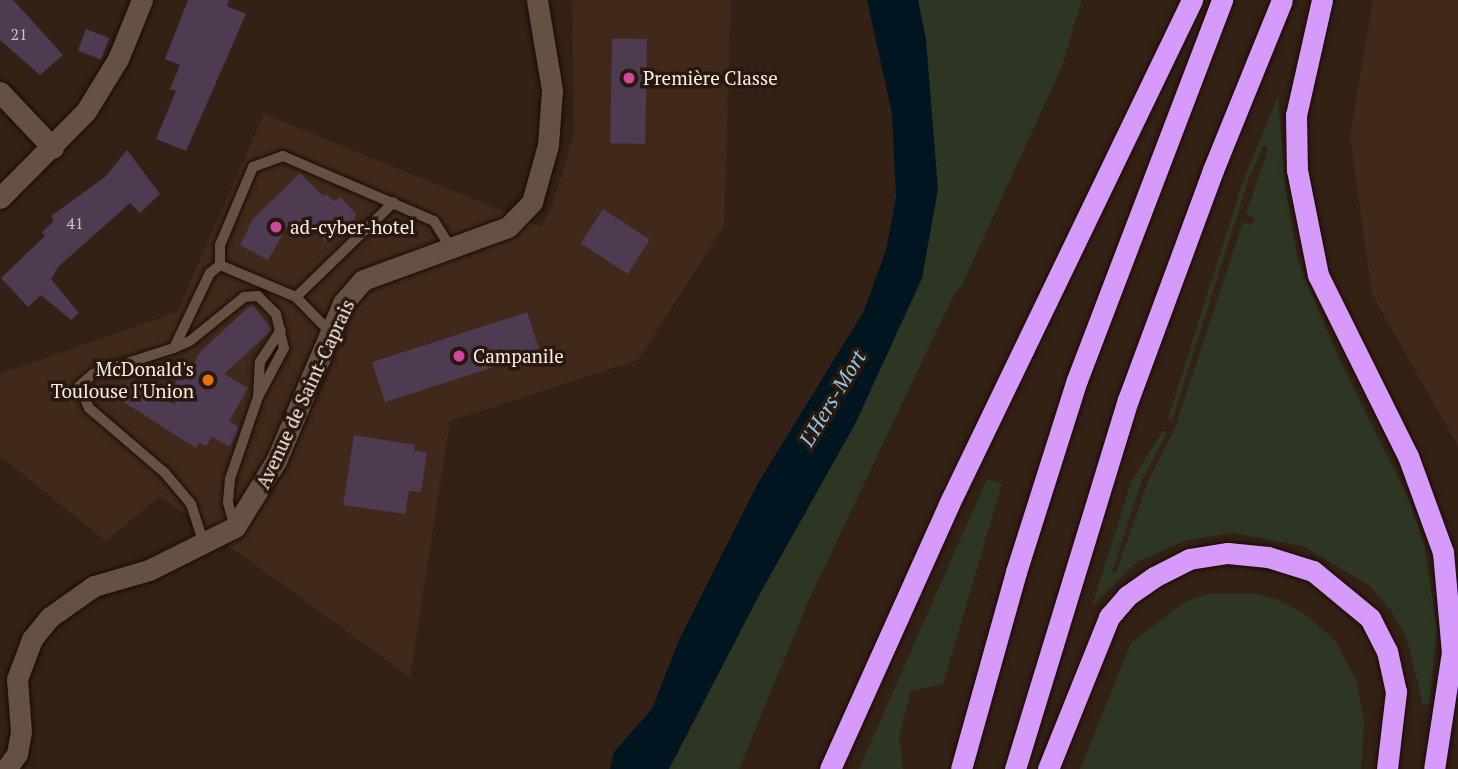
<!DOCTYPE html>
<html>
<head>
<meta charset="utf-8">
<style>
  body { margin:0 }
  #map { position:relative; width:1458px; height:769px; overflow:hidden; background:#332116; font-family:"PT Serif",serif }
  div>[style] { position:absolute }
  [style*='--x'] { left:calc(var(--x)*1px); top:calc(var(--y)*1px); width:calc(var(--w)*1px); rotate:calc(var(--a)*1deg) }
  .built>* { inset:0; background:#40291a }
  .green>* { inset:0; background:#2d3623 }
  .water>* { inset:0; background:#011520 }
  .building>* { inset:0; background:#4e3a51; transform-origin:0 0 }
  .roads { filter:drop-shadow(0 0 2px #1a0a02) drop-shadow(0 0 2px #1a0a02) }
  .lane>* { height:10px; margin:-5px; padding:0 5px; transform-origin:5px; border-radius:5px; background:#655144 }
  .street>* { height:21px; margin:-10.5px; padding:0 10.5px; transform-origin:10.5px; border-radius:10.5px; background:#655144 }
  .highway>* { height:21px; margin:-10.5px; padding:0 10.5px; transform-origin:10.5px; border-radius:10.5px; background:#d69afb }
  .dots>* { width:19px; height:19px; translate:-50% -50%; box-sizing:border-box; border:4px solid #29180d; border-radius:50% }
  span { translate:-50% -50%; white-space:nowrap; text-align:center; line-height:1.15; -webkit-text-stroke:7px #29180d; paint-order:stroke }
  .number-label { font-size:16px; color:#cec0c0 }
  .number-label span { -webkit-text-stroke-width:0 }
  .poi-label { font-size:19px; color:#f9ede5 }
  .left { translate:0 -50%; text-align:left }
  .right { translate:-100% -50%; text-align:right }
  .street-label { font-size:19px; color:#f9ede5 }
  .water-label { font-size:21px; color:#8dc7e8; font-style:italic }
</style>
</head>
<body>
<div id="map">
  <div class="built">
    <div style="clip-path:polygon(572px 0,731px 0,724px 226px,638px 360px,450px 421px,410px 677px,160px 496px,106px 541px,0 456px,0 374px,177px 312px,264px 114px,541px 227px,552px 207px,574px 134px)"></div>
    <div style="clip-path:polygon(1373px 0,1458px 0,1458px 446px,1372px 294px,1350px 136px)"></div>
  </div>
  <div class="green">
    <div style="clip-path:polygon(918px 0,1082px 0,1062px 66px,961px 287px,955px 292px,807px 604px,739px 769px,669px 769px,757px 599px,856px 422px,922px 278px,926px 40px)"></div>
    <div style="clip-path:polygon(1278px 96px,1285px 185px,1298px 261px,1341px 363px,1410px 502px,1424px 545px,1437px 629px,1429px 703px,1423px 706px,1407px 639px,1392px 612px,1370px 586px,1303px 546px,1234px 533px,1186px 540px,1137px 562px,1092px 606px,1132px 480px,1163px 431px,1167px 432px,1141px 482px,1112px 572px,1116px 573px,1149px 479px,1175px 428px,1243px 222px,1251px 225px,1255px 219px,1246px 214px,1268px 149px,1264px 144px,1249px 178px,1172px 420px,1168px 419px,1242px 184px)"></div>
    <div style="clip-path:polygon(987px 479px,1002px 484px,943px 684px,911px 691px,899px 737px,903px 769px,859px 769px)"></div>
    <div style="clip-path:polygon(1209px 594px,1256px 594px,1279px 600px,1308px 616px,1336px 642px,1357px 682px,1364px 721px,1361px 769px,1080px 769px,1131px 643px,1184px 602px)"></div>
  </div>
  <div class="water">
    <div style="clip-path:polygon(867px 0,918px 0,926px 40px,938px 189px,922px 278px,856px 422px,757px 599px,669px 769px,610px 769px,614px 752px,652px 709px,680px 638px,757px 485px,864px 311px,886px 250px,896px 198px,892px 113px)"></div>
  </div>
  <div class="building">
    <div style="clip-path:polygon(0 0,13px 0,63px 55px,40px 75px,0 40px)"></div>
    <div style="clip-path:polygon(188px 0,229px 0,227px 6px,246px 14px,186px 151px,156px 139px,176px 91px,170px 89px,180px 65px,165px 59px)"></div>
    <div style="left:86px;top:29px;width:25px;height:23px;rotate:21deg"></div>
    <div style="left:647px;top:39px;width:105px;height:35px;rotate:91deg"></div>
    <div style="clip-path:polygon(127px 150px,160px 194px,140px 213px,130px 203px,58px 267px,51px 279px,79px 313px,71px 320px,41px 295px,28px 307px,1px 278px,45px 236px,42px 232px,54px 221px,51px 216px,105px 177px)"></div>
    <div style="clip-path:polygon(300px 173px,323px 196px,326px 194px,334px 201px,340px 197px,356px 214px,354px 221px,326px 242px,312px 226px,302px 235px,290px 222px,268px 260px,240px 245px,253px 219px)"></div>
    <div style="left:603px;top:209px;width:56px;height:41px;rotate:33deg"></div>
    <div style="clip-path:polygon(252px 304px,272px 330px,224px 374px,248px 388px,229px 421px,239px 427px,230px 447px,212px 437px,206px 446px,199px 443px,196px 448px,119px 399px,130px 380px,175px 405px,170px 393px,178px 379px,183px 381px,202px 350px)"></div>
    <div style="left:527px;top:312px;width:42px;height:163px;rotate:72deg"></div>
    <div style="clip-path:polygon(354px 435px,415px 445px,414px 451px,427px 452px,421px 492px,409px 491px,405px 514px,343px 505px)"></div>
  </div>
  <div class="roads">
    <div class="lane">
      <div style="--x:220;--y:265;--w:20;--a:-90"></div>
      <div style="--x:220;--y:245;--w:85;--a:-67.1"></div>
      <div style="--x:253;--y:167;--w:32;--a:-20"></div>
      <div style="--x:283;--y:156;--w:164;--a:23.3"></div>
      <div style="--x:434;--y:221;--w:31;--a:58"></div>
      <div style="--x:296;--y:297;--w:136;--a:-44.1"></div>
      <div style="--x:174;--y:348;--w:17;--a:-24"></div>
      <div style="--x:190;--y:341;--w:70;--a:-39.2"></div>
      <div style="--x:244;--y:297;--w:14;--a:-4"></div>
      <div style="--x:258;--y:296;--w:25;--a:45"></div>
      <div style="--x:276;--y:314;--w:35;--a:77"></div>
      <div style="--x:284;--y:348;--w:55;--a:118"></div>
      <div style="--x:258;--y:397;--w:87;--a:108.9"></div>
      <div style="--x:230;--y:479;--w:24;--a:95"></div>
      <div style="--x:228;--y:503;--w:25;--a:74"></div>
      <div style="--x:258;--y:397;--w:35;--a:-87"></div>
      <div style="--x:260;--y:362;--w:38;--a:-57"></div>
      <div style="--x:203;--y:541;--w:39;--a:-108"></div>
      <div style="--x:191;--y:504;--w:40;--a:-130"></div>
      <div style="--x:165;--y:473;--w:100;--a:-139.5"></div>
      <div style="--x:89;--y:408;--w:24;--a:-114"></div>
      <div style="--x:79;--y:386;--w:18;--a:-41"></div>
      <div style="--x:93;--y:374;--w:85;--a:-17.8"></div>
      <div style="--x:174;--y:348;--w:83;--a:-64.4"></div>
      <div style="--x:210;--y:273;--w:13;--a:-39"></div>
      <div style="--x:220;--y:265;--w:82;--a:22.8"></div>
      <div style="--x:296;--y:297;--w:50;--a:45.8"></div>
    </div>
    <div class="street">
      <div style="--x:0;--y:92;--w:77;--a:46.6"></div>
      <div style="--x:0;--y:198;--w:122;--a:-45.3"></div>
      <div style="--x:86;--y:111;--w:61;--a:-58.4"></div>
      <div style="--x:118;--y:59;--w:64;--a:-67.9"></div>
      <div style="--x:6;--y:769;--w:19;--a:-54"></div>
      <div style="--x:17;--y:754;--w:22;--a:-80"></div>
      <div style="--x:21;--y:732;--w:53;--a:-94.3"></div>
      <div style="--x:17;--y:679;--w:43;--a:-69.4"></div>
      <div style="--x:32;--y:639;--w:28;--a:-51"></div>
      <div style="--x:50;--y:617;--w:54;--a:-35.2"></div>
      <div style="--x:94;--y:586;--w:57;--a:-16.2"></div>
      <div style="--x:149;--y:570;--w:96;--a:-26.6"></div>
      <div style="--x:235;--y:527;--w:78;--a:-58.2"></div>
      <div style="--x:276;--y:461;--w:172;--a:-67"></div>
      <div style="--x:343;--y:303;--w:30;--a:-49"></div>
      <div style="--x:363;--y:280;--w:154;--a:-20.1"></div>
      <div style="--x:508;--y:227;--w:35;--a:-46"></div>
      <div style="--x:532;--y:202;--w:59;--a:-74.3"></div>
      <div style="--x:548;--y:145;--w:55;--a:-85.8"></div>
      <div style="--x:552;--y:90;--w:91;--a:-99.5"></div>
    </div>
    <div class="highway">
      <div style="--x:1322;--y:0;--w:118;--a:102.7"></div>
      <div style="--x:1296;--y:115;--w:55;--a:89"></div>
      <div style="--x:1297;--y:170;--w:107;--a:78.7"></div>
      <div style="--x:1318;--y:275;--w:202;--a:63.6"></div>
      <div style="--x:1408;--y:456;--w:102;--a:70"></div>
      <div style="--x:1443;--y:552;--w:100;--a:84.9"></div>
      <div style="--x:1452;--y:652;--w:118;--a:98.7"></div>
      <div style="--x:830;--y:769;--w:290;--a:-65.8"></div>
      <div style="--x:949;--y:504;--w:560;--a:-64.26"></div>
      <div style="--x:961;--y:769;--w:205;--a:-74.4"></div>
      <div style="--x:1016;--y:572;--w:201;--a:-72.4"></div>
      <div style="--x:1077;--y:380;--w:407;--a:-69.1"></div>
      <div style="--x:1015;--y:769;--w:386;--a:-73"></div>
      <div style="--x:1128;--y:400;--w:245;--a:-69.7"></div>
      <div style="--x:1213;--y:170;--w:183;--a:-67.9"></div>
      <div style="--x:1048;--y:769;--w:164;--a:-68.1"></div>
      <div style="--x:1109;--y:617;--w:28;--a:-49"></div>
      <div style="--x:1127;--y:596;--w:33;--a:-35"></div>
      <div style="--x:1154;--y:577;--w:39;--a:-27"></div>
      <div style="--x:1189;--y:559;--w:39;--a:-9"></div>
      <div style="--x:1228;--y:553;--w:40;--a:5.7"></div>
      <div style="--x:1268;--y:557;--w:47;--a:17.3"></div>
      <div style="--x:1313;--y:571;--w:74;--a:39.5"></div>
      <div style="--x:1370;--y:618;--w:37;--a:63"></div>
      <div style="--x:1387;--y:651;--w:42;--a:77.6"></div>
      <div style="--x:1396;--y:692;--w:78;--a:96.7"></div>
    </div>
  </div>
  <div class="dots">
    <div style="left:629px;top:78px;background:#d1479c"></div>
    <div style="left:276px;top:227px;background:#d1479c"></div>
    <div style="left:459px;top:356px;background:#d1479c"></div>
    <div style="left:208px;top:380px;background:#e8710a"></div>
  </div>
  <div class="number-label">
    <span style="left:19px;top:34px">21</span>
    <span style="left:75px;top:223px">41</span>
  </div>
  <div class="poi-label">
    <span class="left" style="left:643px;top:78px">Première Classe</span>
    <span class="left" style="left:290px;top:227px">ad-cyber-hotel</span>
    <span class="left" style="left:473px;top:356px">Campanile</span>
    <span class="right" style="left:194px;top:380px">McDonald's<br>Toulouse l'Union</span>
  </div>
  <div class="street-label">
    <span style="left:305px;top:394px;rotate:-65deg">Avenue de Saint-Caprais</span>
  </div>
  <div class="water-label">
    <span style="left:832px;top:398px;rotate:-59deg">L'Hers-Mort</span>
  </div>
</div>
</body>
</html>
